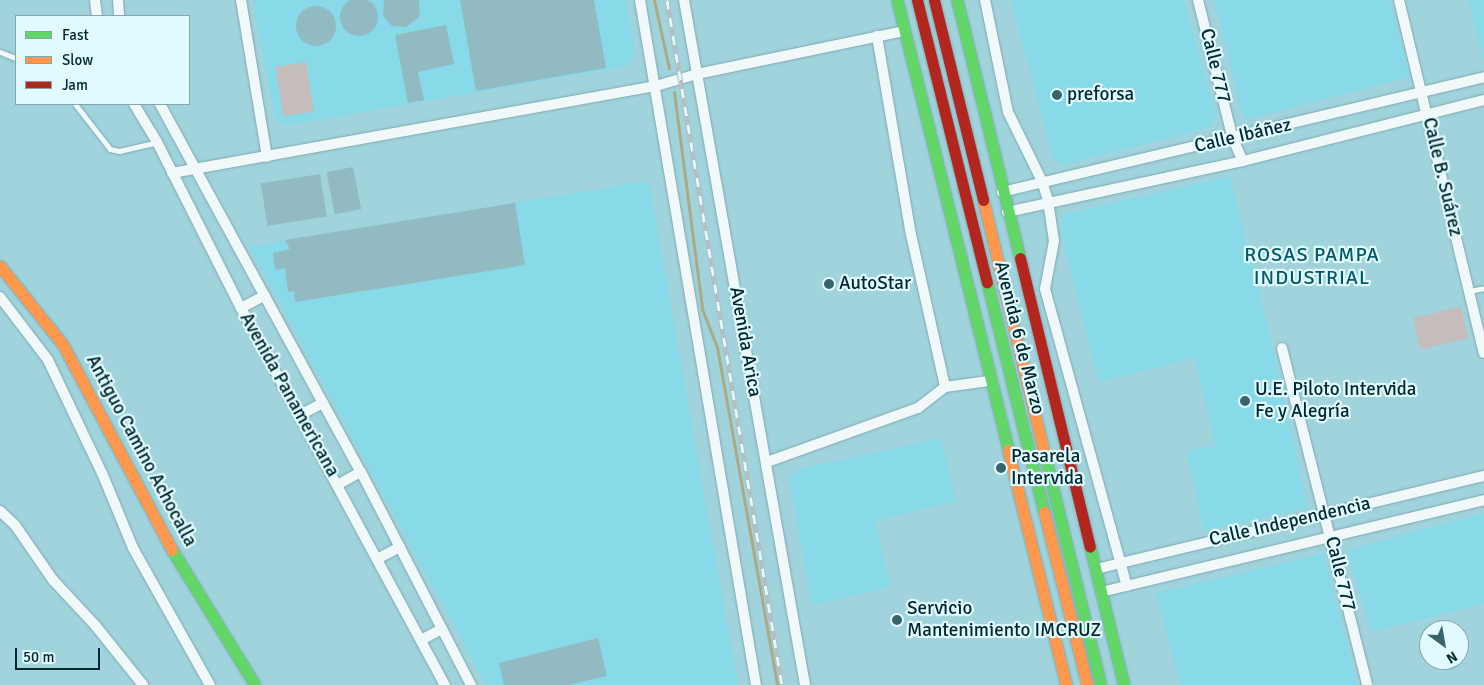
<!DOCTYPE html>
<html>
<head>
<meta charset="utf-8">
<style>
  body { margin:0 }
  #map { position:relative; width:1484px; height:685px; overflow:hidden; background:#a0d3dc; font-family:Signika,sans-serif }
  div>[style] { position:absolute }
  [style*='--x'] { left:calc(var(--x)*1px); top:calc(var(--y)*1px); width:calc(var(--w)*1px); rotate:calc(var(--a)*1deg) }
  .built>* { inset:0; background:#88dae8 }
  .green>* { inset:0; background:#c5bdbc; transform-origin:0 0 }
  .stream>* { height:3px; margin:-1.5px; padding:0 1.5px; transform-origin:1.5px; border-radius:1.5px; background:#aaab84 }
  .building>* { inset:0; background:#91bac2; transform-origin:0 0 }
  .round { border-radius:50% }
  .roads { filter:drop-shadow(0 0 1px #7ea8af) drop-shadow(0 0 1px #7ea8af) }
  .lane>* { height:5px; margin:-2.5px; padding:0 2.5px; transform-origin:2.5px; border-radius:2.5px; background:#f1f8fa }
  .street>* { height:10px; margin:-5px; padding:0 5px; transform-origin:5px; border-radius:5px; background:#f1f8fa }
  .fast>* { height:11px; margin:-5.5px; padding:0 5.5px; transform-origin:5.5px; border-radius:5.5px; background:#63d668 }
  .slow>* { height:11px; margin:-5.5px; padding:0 5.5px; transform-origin:5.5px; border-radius:5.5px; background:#ff974d }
  .jam>* { height:11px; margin:-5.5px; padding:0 5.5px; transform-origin:5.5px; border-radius:5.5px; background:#b3261e }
  .rail>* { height:5px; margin-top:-2.5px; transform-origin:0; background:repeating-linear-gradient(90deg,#e1faff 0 9px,#b2c0c2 0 18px); box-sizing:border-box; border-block:1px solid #b2c0c2 }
  .dots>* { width:14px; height:14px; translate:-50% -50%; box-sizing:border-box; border:2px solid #e1faff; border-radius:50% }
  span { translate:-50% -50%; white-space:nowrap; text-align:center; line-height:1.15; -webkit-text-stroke:4.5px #e1faff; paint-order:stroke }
  .street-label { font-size:19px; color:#00282e }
  .poi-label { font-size:19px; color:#00282e }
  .left { translate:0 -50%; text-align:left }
  .neighbourhood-label { font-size:20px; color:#035a65; letter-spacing:1px }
  .legend { position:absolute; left:15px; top:15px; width:175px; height:90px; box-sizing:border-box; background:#e1faff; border:1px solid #87a6ab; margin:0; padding:6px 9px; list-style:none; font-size:15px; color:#00282e }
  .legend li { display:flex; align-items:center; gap:10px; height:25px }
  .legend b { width:25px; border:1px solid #87a6ab }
  .north { position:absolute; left:1419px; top:620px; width:50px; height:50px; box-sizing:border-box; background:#e1faff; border:1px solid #87a6ab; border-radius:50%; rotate:148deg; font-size:14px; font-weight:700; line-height:20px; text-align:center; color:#00282e }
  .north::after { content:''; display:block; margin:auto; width:18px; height:22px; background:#38646b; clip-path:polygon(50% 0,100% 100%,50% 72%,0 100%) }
  .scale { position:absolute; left:15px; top:648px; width:85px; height:22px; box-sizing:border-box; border:2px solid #00282e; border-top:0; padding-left:6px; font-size:15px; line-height:18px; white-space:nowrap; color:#00282e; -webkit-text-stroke:4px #e1faff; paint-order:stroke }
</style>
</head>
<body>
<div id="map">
  <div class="built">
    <div style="clip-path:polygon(253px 0,626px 0,635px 55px,629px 66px,284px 126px,275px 118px)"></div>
    <div style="clip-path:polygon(1011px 0,1184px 0,1216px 116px,1209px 128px,1061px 165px,1053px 158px)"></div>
    <div style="clip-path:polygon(1214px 0,1390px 0,1410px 77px,1244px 120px)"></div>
    <div style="clip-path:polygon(1469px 0,1484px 0,1483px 62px)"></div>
    <div style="clip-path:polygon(1230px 176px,1271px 339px,1308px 508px,1204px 531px,1187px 451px,1215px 445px,1195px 358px,1099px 382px,1060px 228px,1065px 214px)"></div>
    <div style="clip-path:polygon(649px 181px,738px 685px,486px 685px,249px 246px)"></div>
    <div style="clip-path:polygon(937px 439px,942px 441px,957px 501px,875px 521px,891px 587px,812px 605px,789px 477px,802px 468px)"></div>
    <div style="clip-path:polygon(1484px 513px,1484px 604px,1371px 632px,1347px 550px)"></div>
    <div style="clip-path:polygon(1324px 553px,1357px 685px,1180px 685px,1156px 593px)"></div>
  </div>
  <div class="green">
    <div style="left:306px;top:62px;width:50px;height:31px;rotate:81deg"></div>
    <div style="left:1461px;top:307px;width:32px;height:49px;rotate:77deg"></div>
  </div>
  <div class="stream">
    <div style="--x:654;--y:0;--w:70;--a:77.6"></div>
    <div style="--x:674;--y:92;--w:219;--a:82.6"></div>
    <div style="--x:702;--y:309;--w:41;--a:68.5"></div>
    <div style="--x:717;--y:347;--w:343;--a:79.9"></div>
  </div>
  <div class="building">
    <div class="round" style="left:340px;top:-2px;width:38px;height:38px"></div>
    <div style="clip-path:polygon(384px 0,419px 0,420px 16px,406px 27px,392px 26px,383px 16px)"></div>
    <div style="clip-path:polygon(460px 0,594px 0,606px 68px,476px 91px)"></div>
    <div class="round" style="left:296px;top:6px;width:40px;height:40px"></div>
    <div style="clip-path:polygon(446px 25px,454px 64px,418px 72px,424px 100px,408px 103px,395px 35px)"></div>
    <div style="left:353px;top:167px;width:43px;height:27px;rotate:79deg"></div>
    <div style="left:320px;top:174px;width:43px;height:60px;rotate:81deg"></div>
    <div style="clip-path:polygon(515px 203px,525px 265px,295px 302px,294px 291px,288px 292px,285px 268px,275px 270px,273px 253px,290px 249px,285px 240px)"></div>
    <div style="clip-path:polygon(598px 638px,607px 676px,569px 685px,504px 685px,499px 663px)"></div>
  </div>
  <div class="roads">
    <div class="lane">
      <div style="--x:0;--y:52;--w:17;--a:21"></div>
      <div style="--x:75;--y:104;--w:57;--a:52.1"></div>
      <div style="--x:110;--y:149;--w:9;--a:13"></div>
      <div style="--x:119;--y:151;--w:39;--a:-13"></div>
      <div style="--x:1469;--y:291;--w:15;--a:-11"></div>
    </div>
    <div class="street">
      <div style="--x:95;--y:0;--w:16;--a:83"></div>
      <div style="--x:118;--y:0;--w:16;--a:86"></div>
      <div style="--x:241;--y:0;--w:159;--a:80.6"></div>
      <div style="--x:640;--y:0;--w:695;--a:80.39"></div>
      <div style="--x:684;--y:0;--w:696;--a:79.98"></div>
      <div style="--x:985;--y:0;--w:114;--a:78.4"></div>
      <div style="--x:1008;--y:112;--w:77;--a:63.8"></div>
      <div style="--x:1042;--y:181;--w:21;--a:73"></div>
      <div style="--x:1048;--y:201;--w:40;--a:81.5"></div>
      <div style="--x:1054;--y:241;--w:49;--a:100.6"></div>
      <div style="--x:1045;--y:289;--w:308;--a:74.6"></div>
      <div style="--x:1198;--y:0;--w:143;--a:75.9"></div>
      <div style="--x:1233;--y:139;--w:24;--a:66"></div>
      <div style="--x:1399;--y:0;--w:363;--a:76.5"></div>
      <div style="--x:877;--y:36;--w:197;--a:80.3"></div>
      <div style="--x:910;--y:230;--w:161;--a:77.4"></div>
      <div style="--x:134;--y:104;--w:44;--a:58.8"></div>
      <div style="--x:157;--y:142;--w:186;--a:63.2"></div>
      <div style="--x:241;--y:308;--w:429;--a:61.6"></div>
      <div style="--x:160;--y:104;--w:419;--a:61.4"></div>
      <div style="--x:361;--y:472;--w:240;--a:62.7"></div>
      <div style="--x:172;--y:173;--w:492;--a:-10.2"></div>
      <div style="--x:656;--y:86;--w:43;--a:-16.3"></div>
      <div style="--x:697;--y:74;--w:211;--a:-11.7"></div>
      <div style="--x:1002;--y:192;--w:496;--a:-13.4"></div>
      <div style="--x:1007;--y:212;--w:241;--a:-12.2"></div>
      <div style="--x:1243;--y:161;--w:249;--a:-14.2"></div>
      <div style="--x:0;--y:297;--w:79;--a:52.7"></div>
      <div style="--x:48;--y:360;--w:125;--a:64.5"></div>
      <div style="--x:102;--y:473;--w:81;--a:67.5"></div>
      <div style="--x:133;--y:548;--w:157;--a:60.7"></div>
      <div style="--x:241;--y:308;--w:27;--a:-28"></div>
      <div style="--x:1282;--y:348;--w:348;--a:75.8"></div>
      <div style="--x:300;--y:415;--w:26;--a:-28"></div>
      <div style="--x:767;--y:462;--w:160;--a:-19.7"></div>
      <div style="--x:918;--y:408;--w:34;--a:-38"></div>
      <div style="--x:945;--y:387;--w:44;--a:-7.8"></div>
      <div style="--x:339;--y:484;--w:25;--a:-29"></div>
      <div style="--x:0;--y:511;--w:21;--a:43"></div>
      <div style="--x:15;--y:525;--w:67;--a:55.4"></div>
      <div style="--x:53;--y:580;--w:62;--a:47"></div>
      <div style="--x:95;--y:625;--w:77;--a:51.3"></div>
      <div style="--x:377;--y:559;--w:26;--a:-28"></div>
      <div style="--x:1096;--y:569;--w:399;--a:-13.5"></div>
      <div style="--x:1101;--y:592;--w:394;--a:-13.5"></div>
      <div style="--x:421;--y:640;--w:24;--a:-28"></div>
    </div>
    <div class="fast">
      <div style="--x:897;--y:0;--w:463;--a:76.1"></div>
      <div style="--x:957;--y:0;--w:266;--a:76.3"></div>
      <div style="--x:987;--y:282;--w:237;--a:76.1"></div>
      <div style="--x:1044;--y:452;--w:240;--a:76.3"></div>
      <div style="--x:1090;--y:547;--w:142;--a:76.2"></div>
      <div style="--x:172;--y:550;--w:158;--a:58.4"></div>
    </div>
    <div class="slow">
      <div style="--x:983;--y:200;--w:259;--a:76.4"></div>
      <div style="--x:0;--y:266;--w:101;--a:51.4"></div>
      <div style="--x:63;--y:345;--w:232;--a:62"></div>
      <div style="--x:1008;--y:450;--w:242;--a:76.1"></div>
      <div style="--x:1044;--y:512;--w:178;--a:76"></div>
    </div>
    <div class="jam">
      <div style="--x:917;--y:0;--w:291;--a:76.1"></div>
      <div style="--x:934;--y:0;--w:206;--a:76.2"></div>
      <div style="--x:1020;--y:258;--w:297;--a:76.4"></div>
    </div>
  </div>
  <div class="rail">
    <div style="--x:667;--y:0;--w:695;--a:80.47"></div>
  </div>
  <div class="dots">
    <div style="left:1057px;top:95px;background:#38646b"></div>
    <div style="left:829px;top:284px;background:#38646b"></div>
    <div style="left:1245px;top:401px;background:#38646b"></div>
    <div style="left:1001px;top:468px;background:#38646b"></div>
    <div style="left:897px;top:620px;background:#38646b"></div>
  </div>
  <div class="street-label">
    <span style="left:1215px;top:66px;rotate:76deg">Calle 777</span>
    <span style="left:1243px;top:136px;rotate:-13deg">Calle Ibáñez</span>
    <span style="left:1442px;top:177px;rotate:77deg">Calle B. Suárez</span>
    <span style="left:1019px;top:338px;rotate:76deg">Avenida 6 de Marzo</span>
    <span style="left:745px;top:342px;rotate:80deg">Avenida Arica</span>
    <span style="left:289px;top:395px;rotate:61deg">Avenida Panamericana</span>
    <span style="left:141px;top:451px;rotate:62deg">Antiguo Camino Achocalla</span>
    <span style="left:1290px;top:522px;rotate:-13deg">Calle Independencia</span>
    <span style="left:1340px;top:574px;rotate:76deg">Calle 777</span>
  </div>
  <div class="poi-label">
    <span class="left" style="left:1067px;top:95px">preforsa</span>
    <span class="left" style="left:839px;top:284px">AutoStar</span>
    <span class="left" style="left:1255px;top:401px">U.E. Piloto Intervida<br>Fe y Alegría</span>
    <span class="left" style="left:1011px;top:468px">Pasarela<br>Intervida</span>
    <span class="left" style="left:907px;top:620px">Servicio<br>Mantenimiento IMCRUZ</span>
  </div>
  <div class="neighbourhood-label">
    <span style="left:1312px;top:266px">ROSAS PAMPA<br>INDUSTRIAL</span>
  </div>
  <ul class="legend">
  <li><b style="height:6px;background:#63d668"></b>Fast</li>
  <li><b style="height:6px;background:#ff974d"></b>Slow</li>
  <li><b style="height:6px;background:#b3261e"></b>Jam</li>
  </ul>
  <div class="north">N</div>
  <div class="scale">50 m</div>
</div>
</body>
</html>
